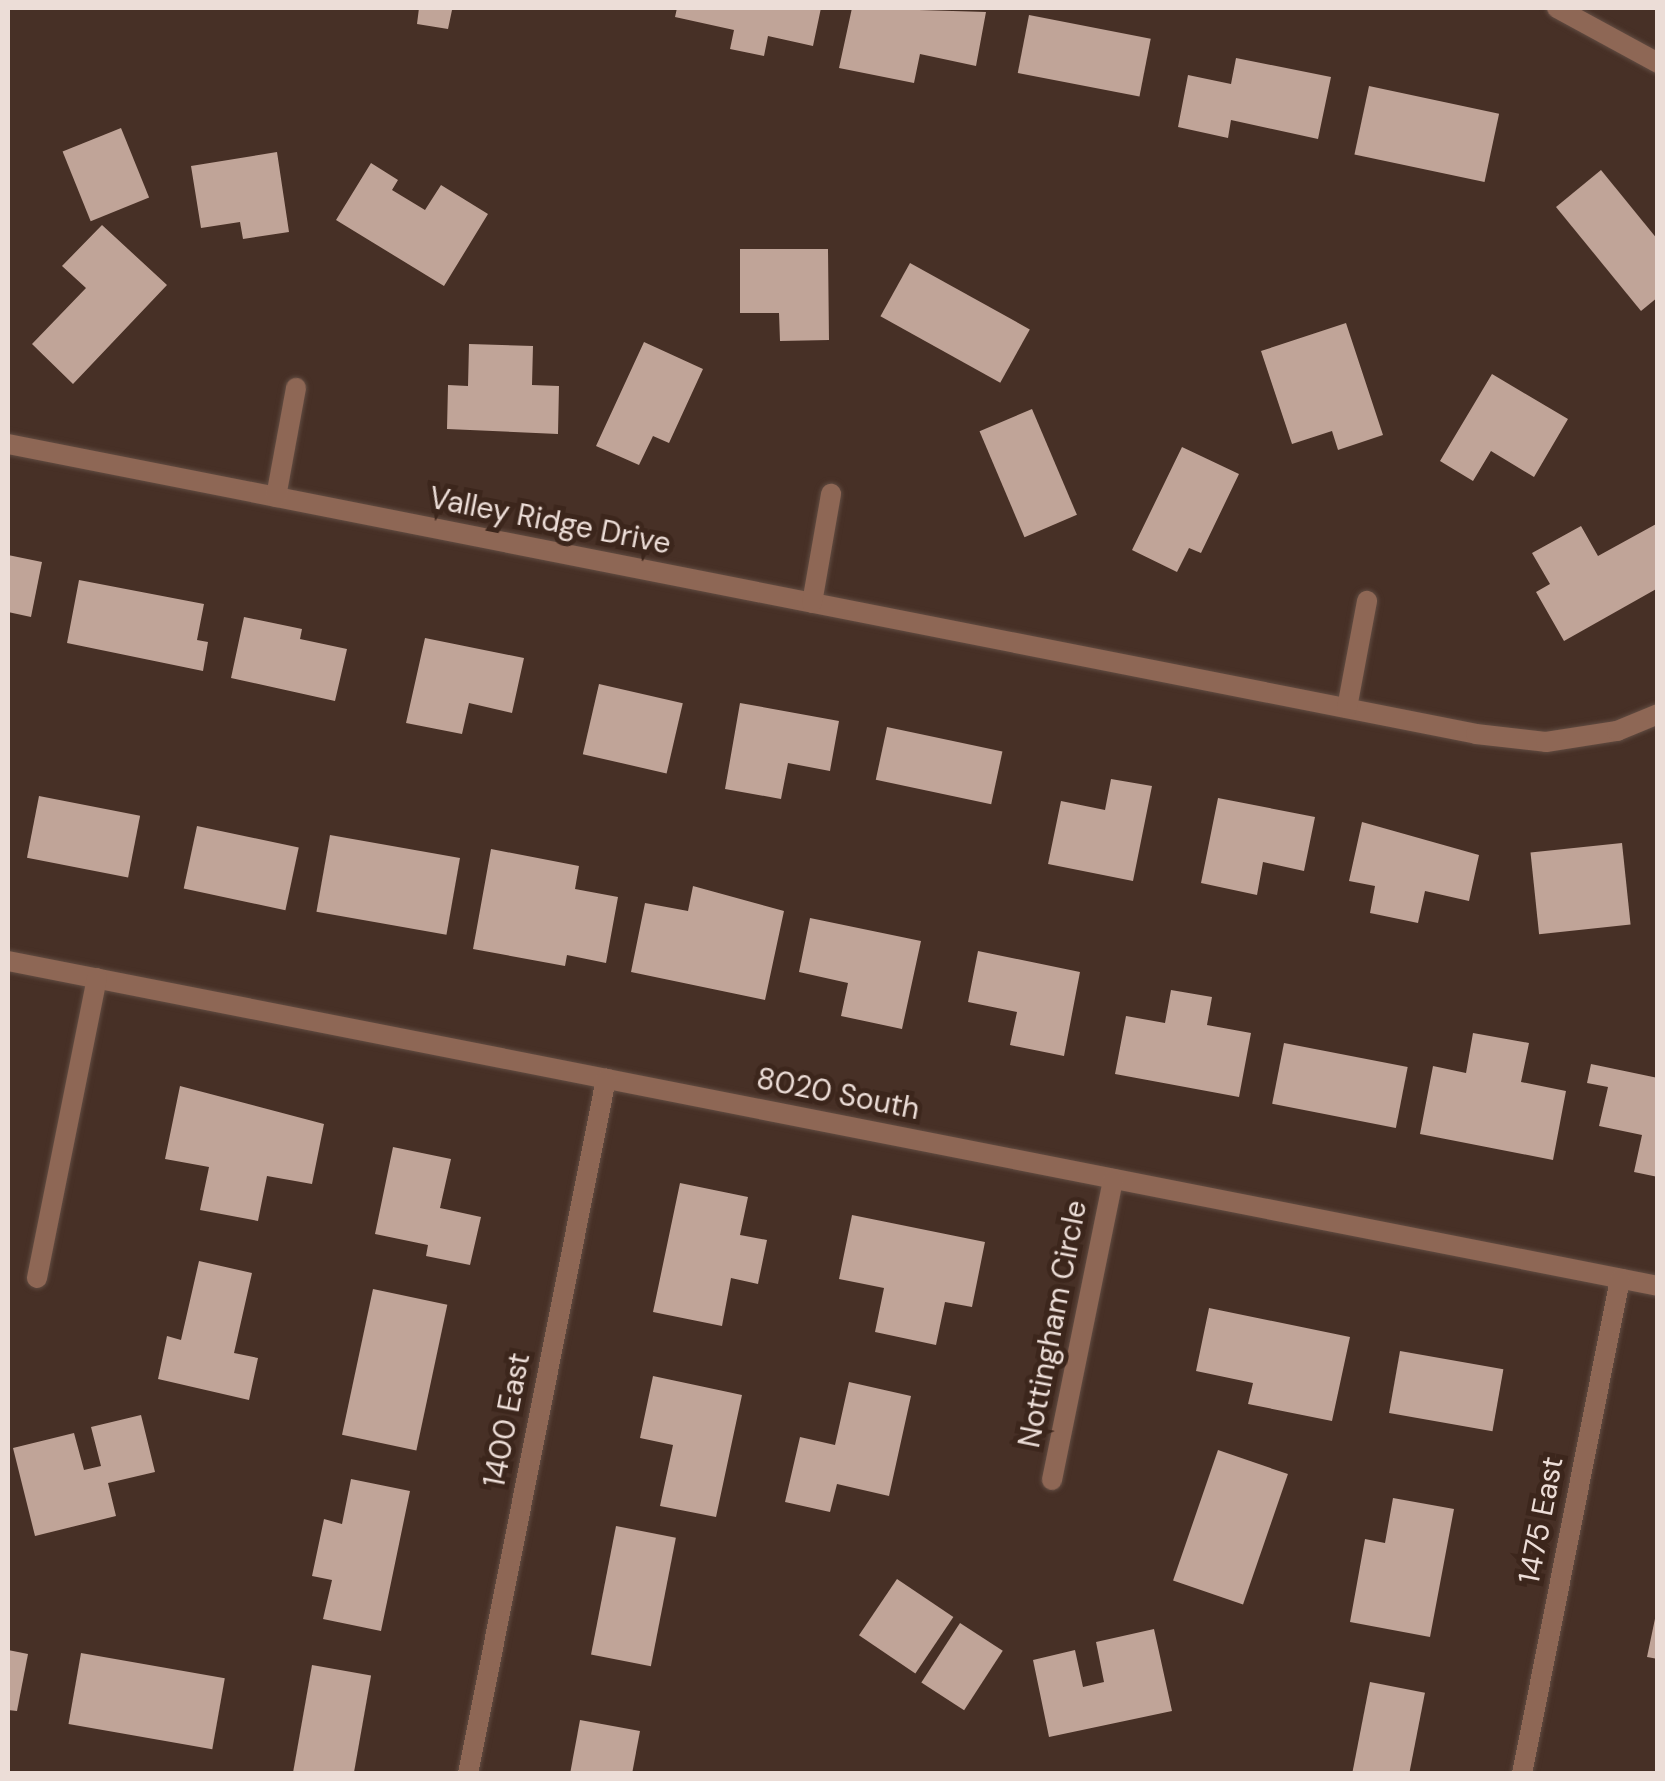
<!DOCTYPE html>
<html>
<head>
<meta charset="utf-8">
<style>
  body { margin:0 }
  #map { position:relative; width:1665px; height:1781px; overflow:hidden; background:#473026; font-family:"DM Sans",sans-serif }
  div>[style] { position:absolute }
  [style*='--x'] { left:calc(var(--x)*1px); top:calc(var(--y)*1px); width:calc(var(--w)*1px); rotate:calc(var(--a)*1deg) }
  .building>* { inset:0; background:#c0a498; transform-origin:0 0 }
  .roads { filter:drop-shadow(0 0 2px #614c42) drop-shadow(0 0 2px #614c42) }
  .minor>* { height:20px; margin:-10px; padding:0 10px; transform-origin:10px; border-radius:10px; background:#8e6755 }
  span { translate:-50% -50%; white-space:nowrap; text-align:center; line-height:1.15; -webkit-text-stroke:10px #3c261c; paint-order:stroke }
  .street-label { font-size:30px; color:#ecddd7 }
  .frame { position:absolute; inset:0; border:10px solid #ecddd7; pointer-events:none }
</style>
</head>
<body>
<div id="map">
  <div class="building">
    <div style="clip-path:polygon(419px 8px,471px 8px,452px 10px,448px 29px,417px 24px)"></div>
    <div style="clip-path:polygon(677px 8px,821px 8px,813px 46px,768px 36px,764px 56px,730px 49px,734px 30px,675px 17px)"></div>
    <div style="clip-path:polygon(852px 8px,986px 12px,976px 66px,920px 54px,914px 83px,839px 68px)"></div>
    <div style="left:1029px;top:15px;width:124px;height:59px;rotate:11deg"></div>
    <div style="clip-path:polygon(1236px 58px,1331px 77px,1318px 139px,1231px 120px,1228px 138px,1178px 127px,1188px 75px,1231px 84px)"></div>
    <div style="left:1369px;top:86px;width:133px;height:70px;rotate:12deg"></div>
    <div style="left:121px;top:128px;width:75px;height:63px;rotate:68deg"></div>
    <div style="clip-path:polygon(277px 152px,289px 232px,243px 239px,240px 222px,201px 228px,191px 166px)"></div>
    <div style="clip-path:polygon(371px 163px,398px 180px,392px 190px,425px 210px,441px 185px,488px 214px,444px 286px,336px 220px)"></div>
    <div style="clip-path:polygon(1601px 170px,1658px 240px,1658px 297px,1641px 311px,1556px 207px)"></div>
    <div style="clip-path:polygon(102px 225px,167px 285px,73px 384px,32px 344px,86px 288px,62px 266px)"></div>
    <div style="clip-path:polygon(740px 249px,828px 249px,829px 340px,780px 341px,779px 313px,740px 313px)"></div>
    <div style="left:910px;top:263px;width:137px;height:61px;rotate:29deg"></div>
    <div style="clip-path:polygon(1346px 323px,1383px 435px,1338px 450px,1332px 431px,1292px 444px,1261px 351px)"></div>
    <div style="clip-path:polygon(644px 342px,703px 369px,669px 443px,653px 436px,639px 465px,596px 446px)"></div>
    <div style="clip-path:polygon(469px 344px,533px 346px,532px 385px,559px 386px,558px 434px,447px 429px,448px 385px,468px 386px)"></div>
    <div style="clip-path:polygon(1492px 374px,1568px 419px,1534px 477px,1491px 451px,1473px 481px,1440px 461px)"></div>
    <div style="left:1032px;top:409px;width:115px;height:57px;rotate:67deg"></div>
    <div style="clip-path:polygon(1182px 447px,1239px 474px,1201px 553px,1189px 548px,1177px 572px,1132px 550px)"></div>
    <div style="clip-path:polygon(1658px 523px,1658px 588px,1564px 641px,1536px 592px,1550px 584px,1532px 553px,1581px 526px,1598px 556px)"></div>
    <div style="clip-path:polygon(8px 555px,42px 562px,31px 617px,8px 612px)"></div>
    <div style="clip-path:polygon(79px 580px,204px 604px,197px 640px,208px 642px,203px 671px,67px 643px)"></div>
    <div style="clip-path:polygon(244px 617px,302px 629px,300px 639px,347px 649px,335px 701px,231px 678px)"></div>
    <div style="clip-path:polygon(425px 638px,524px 658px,512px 713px,469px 703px,462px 734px,406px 723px)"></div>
    <div style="left:599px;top:684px;width:86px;height:72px;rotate:13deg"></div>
    <div style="clip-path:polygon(740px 703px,839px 721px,830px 771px,788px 763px,781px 799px,725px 789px)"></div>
    <div style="left:887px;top:727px;width:118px;height:54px;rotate:12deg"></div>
    <div style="clip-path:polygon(1111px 779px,1152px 786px,1133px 881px,1048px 864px,1061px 801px,1105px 810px)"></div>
    <div style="left:39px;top:796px;width:103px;height:63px;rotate:11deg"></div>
    <div style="clip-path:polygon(1218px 798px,1315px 817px,1304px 871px,1263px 862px,1257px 895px,1201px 883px)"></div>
    <div style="clip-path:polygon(1362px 822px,1479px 855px,1469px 901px,1425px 891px,1418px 923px,1370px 913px,1375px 886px,1349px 881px)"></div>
    <div style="left:197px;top:826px;width:104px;height:64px;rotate:12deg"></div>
    <div style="left:330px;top:835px;width:132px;height:78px;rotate:10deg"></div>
    <div style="left:1622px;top:843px;width:82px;height:92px;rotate:84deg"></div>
    <div style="clip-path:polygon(491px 849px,579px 866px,575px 889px,618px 897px,606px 963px,567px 955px,565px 966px,473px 949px)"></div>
    <div style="clip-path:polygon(693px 886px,784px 911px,765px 1000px,631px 972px,645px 903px,688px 911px)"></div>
    <div style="clip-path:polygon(810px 918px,921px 941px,902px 1029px,841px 1016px,848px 983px,799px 972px)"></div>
    <div style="clip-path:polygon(978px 951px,1080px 972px,1064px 1056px,1010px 1045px,1017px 1012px,968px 1002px)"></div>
    <div style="clip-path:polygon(1171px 990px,1212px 997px,1207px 1025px,1251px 1033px,1239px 1097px,1115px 1074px,1126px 1016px,1165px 1023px)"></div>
    <div style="clip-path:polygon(1473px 1033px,1529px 1043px,1521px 1082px,1566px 1091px,1553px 1160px,1420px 1134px,1433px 1066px,1466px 1073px)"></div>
    <div style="left:1284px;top:1043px;width:126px;height:62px;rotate:11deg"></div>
    <div style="clip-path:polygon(1591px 1064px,1658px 1078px,1658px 1177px,1634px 1172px,1642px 1135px,1599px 1126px,1608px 1087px,1587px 1083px)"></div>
    <div style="clip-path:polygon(180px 1086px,324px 1124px,312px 1184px,267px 1176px,258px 1221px,200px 1210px,209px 1167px,165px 1159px)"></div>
    <div style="clip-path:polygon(393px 1147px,451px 1159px,440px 1208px,481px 1217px,470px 1265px,426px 1256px,428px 1245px,375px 1234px)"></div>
    <div style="clip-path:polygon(680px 1183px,748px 1197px,740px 1235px,767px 1240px,758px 1284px,731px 1278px,722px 1326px,653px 1312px)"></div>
    <div style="clip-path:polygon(852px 1215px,985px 1242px,972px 1307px,945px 1302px,936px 1345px,875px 1332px,884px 1288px,839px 1279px)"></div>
    <div style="clip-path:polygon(199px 1261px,252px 1273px,234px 1353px,258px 1358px,249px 1400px,158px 1379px,167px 1336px,181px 1340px)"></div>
    <div style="left:373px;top:1289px;width:76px;height:149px;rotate:12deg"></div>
    <div style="clip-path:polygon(1209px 1308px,1350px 1337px,1332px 1421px,1248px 1404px,1253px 1383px,1196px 1371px)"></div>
    <div style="left:1400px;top:1351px;width:105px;height:63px;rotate:10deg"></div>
    <div style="clip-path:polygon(653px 1376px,742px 1395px,716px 1517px,660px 1506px,673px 1445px,640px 1438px)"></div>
    <div style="clip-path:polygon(849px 1382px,911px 1396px,889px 1496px,837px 1484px,830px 1512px,785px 1502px,800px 1437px,835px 1445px)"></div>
    <div style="clip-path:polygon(141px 1415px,155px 1472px,108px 1483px,116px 1516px,35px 1536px,13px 1448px,74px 1433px,84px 1470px,101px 1466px,91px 1427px)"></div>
    <div style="left:1218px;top:1450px;width:74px;height:138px;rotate:19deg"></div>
    <div style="clip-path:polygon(351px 1479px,410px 1491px,381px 1631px,323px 1619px,332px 1580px,312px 1576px,324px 1519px,342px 1524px)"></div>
    <div style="clip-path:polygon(1393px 1498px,1454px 1509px,1430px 1637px,1350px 1622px,1365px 1539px,1385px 1543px)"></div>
    <div style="left:616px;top:1526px;width:61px;height:131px;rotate:11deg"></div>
    <div style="left:897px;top:1579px;width:68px;height:68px;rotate:34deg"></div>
    <div style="clip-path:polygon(1656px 1614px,1658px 1614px,1658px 1659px,1647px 1657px)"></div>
    <div style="left:960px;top:1623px;width:51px;height:71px;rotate:33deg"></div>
    <div style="clip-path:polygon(1154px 1629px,1172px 1711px,1049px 1737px,1033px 1660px,1075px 1650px,1083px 1687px,1104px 1682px,1096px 1642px)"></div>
    <div style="clip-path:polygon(8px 1650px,28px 1654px,17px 1711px,8px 1710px)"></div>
    <div style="left:81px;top:1653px;width:146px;height:72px;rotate:10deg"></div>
    <div style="left:312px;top:1665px;width:60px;height:111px;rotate:10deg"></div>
    <div style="left:1370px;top:1682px;width:56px;height:94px;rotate:11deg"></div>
    <div style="clip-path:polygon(580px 1720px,640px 1731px,632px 1774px,570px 1774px)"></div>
  </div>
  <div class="roads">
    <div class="minor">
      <div style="--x:1557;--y:8;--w:115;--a:28.6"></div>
      <div style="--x:8;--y:444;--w:1496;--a:11.17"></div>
      <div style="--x:1476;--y:734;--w:70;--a:6.5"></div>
      <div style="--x:1546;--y:742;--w:72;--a:-8.8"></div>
      <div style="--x:1617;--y:731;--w:44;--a:-22.5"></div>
      <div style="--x:276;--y:497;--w:111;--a:-79.6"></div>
      <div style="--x:812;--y:603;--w:111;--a:-80.1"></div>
      <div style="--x:1347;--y:708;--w:109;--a:-79.4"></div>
      <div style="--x:8;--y:961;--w:1682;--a:11.14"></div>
      <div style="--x:37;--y:1278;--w:306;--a:-78.7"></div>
      <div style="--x:1052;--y:1480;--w:307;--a:-78.5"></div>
      <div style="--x:468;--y:1774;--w:709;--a:-78.77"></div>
      <div style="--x:1522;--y:1774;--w:505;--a:-78.8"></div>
    </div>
  </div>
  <div class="street-label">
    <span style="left:550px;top:521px;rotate:11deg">Valley Ridge Drive</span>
    <span style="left:838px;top:1094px;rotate:11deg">8020 South</span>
    <span style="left:1053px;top:1324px;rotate:-79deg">Nottingham Circle</span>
    <span style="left:507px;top:1420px;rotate:-79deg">1400 East</span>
    <span style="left:1541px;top:1520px;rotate:-79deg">1475 East</span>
  </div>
  <div class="frame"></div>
</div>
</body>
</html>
